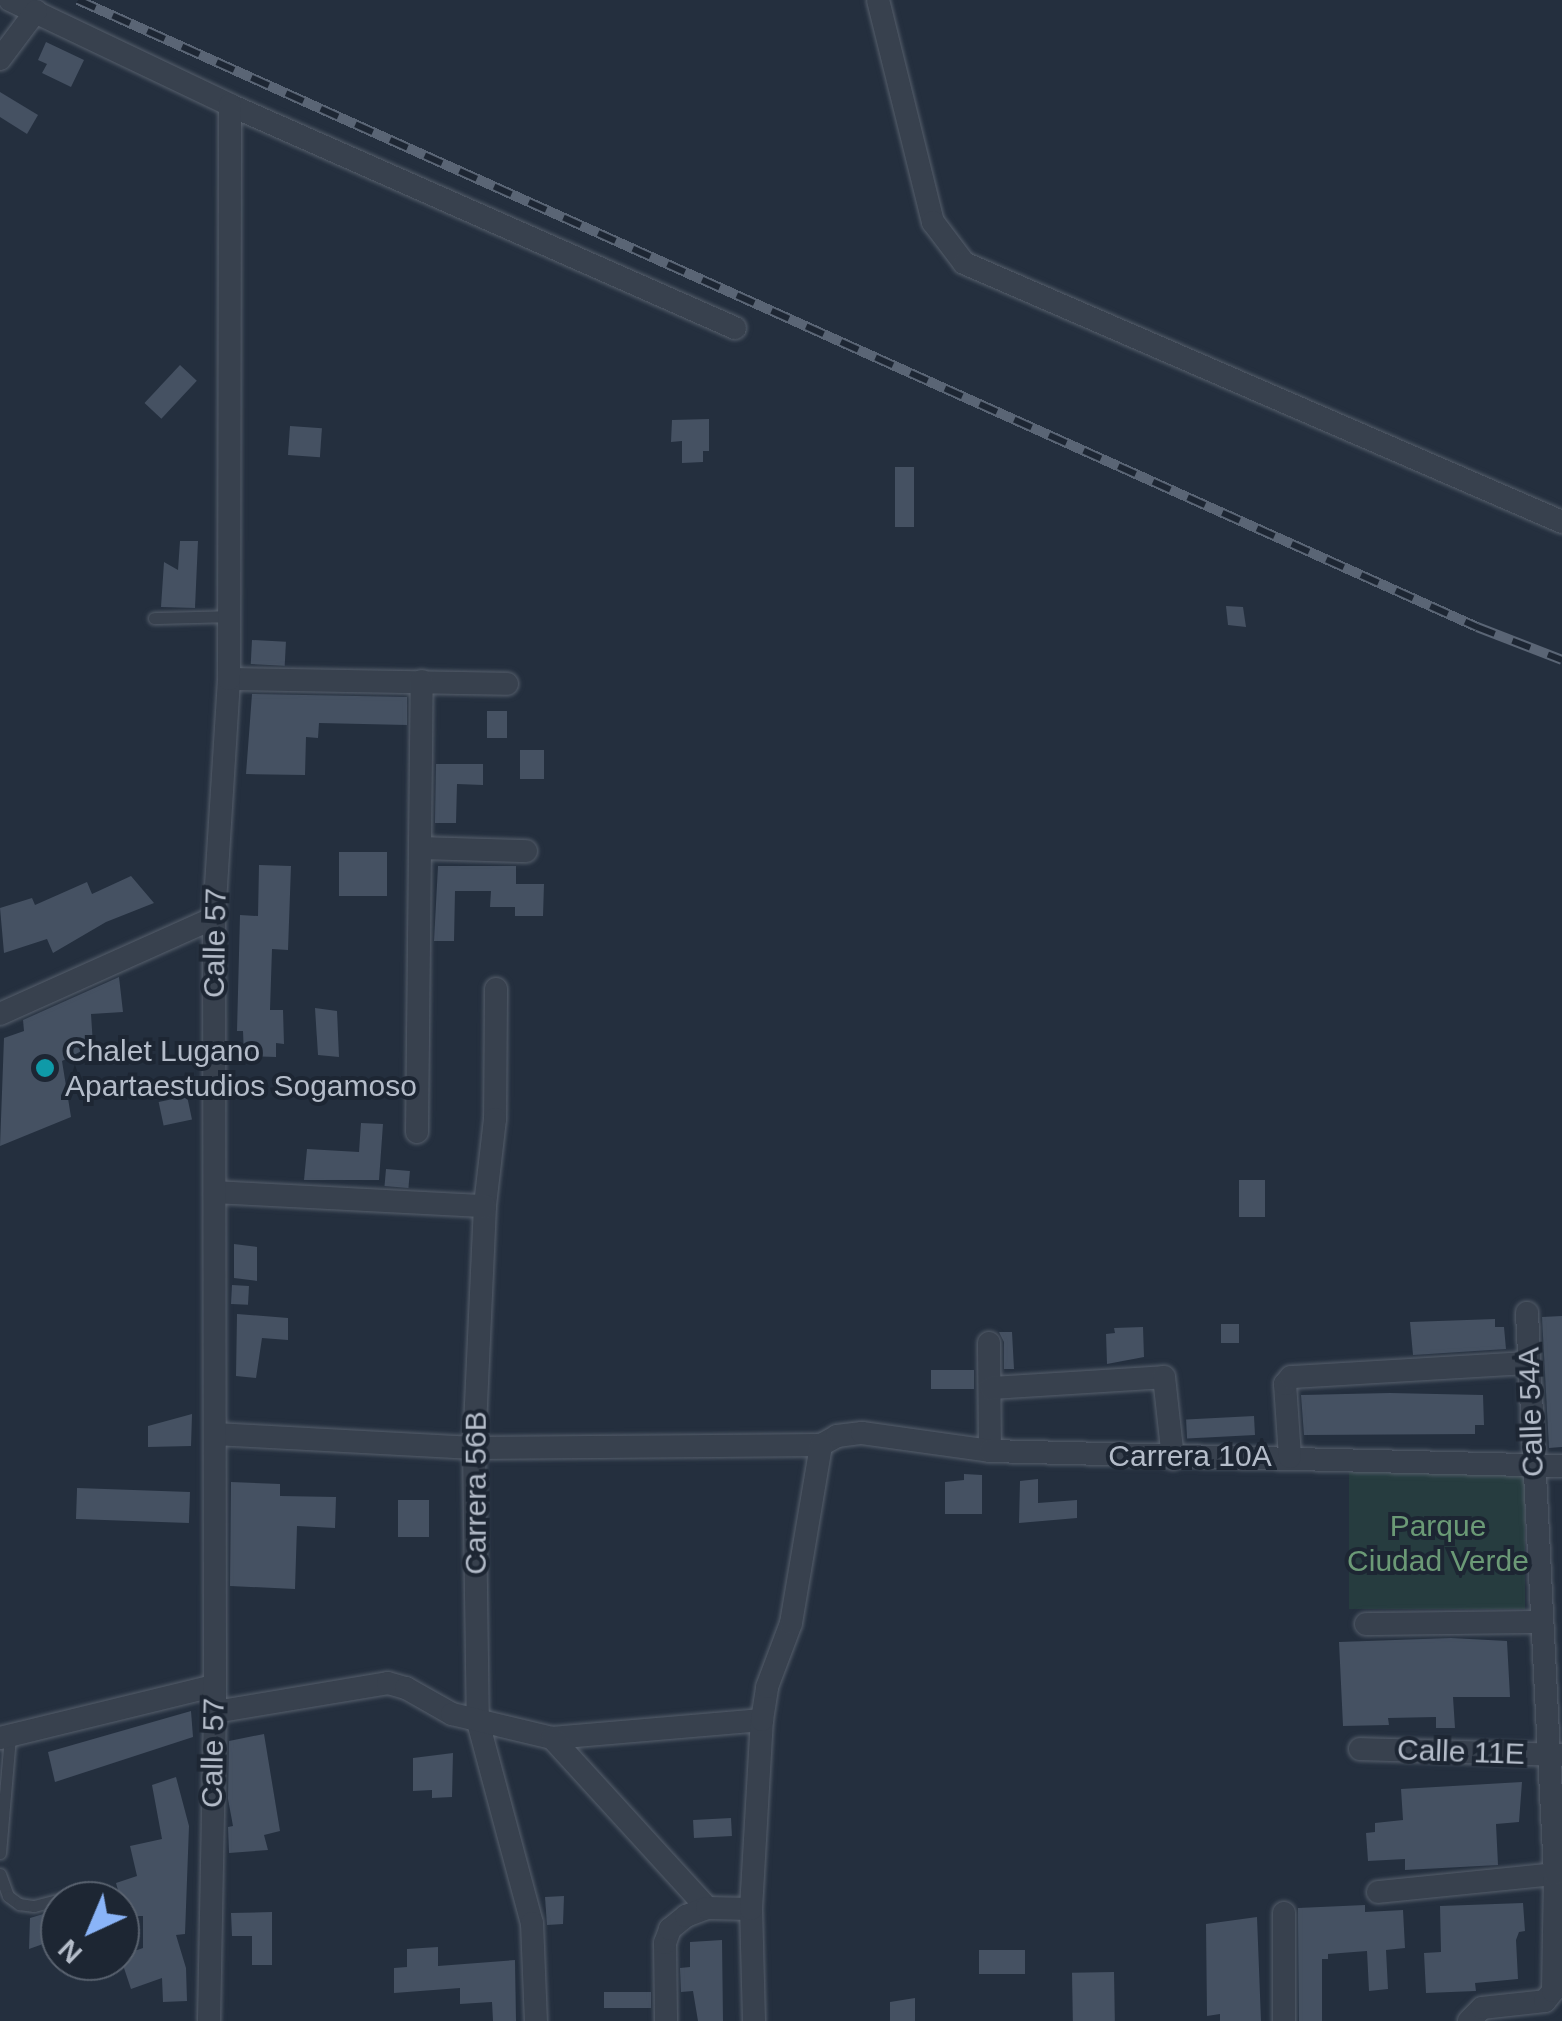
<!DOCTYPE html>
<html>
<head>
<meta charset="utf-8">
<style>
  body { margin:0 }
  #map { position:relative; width:1562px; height:2021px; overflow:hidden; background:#242f3e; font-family:Helvetica,sans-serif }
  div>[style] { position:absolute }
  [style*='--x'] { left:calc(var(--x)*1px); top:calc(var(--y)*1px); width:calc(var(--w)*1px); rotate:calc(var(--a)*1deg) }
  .green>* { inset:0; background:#263c3f; transform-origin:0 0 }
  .building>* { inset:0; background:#455162; transform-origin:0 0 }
  .roads { filter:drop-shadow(0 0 2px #565f6c) drop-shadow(0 0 2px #565f6c) }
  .service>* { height:11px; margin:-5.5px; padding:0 5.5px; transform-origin:5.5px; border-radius:5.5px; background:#38414e }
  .minor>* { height:22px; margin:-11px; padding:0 11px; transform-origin:11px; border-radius:11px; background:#38414e }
  .rail>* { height:10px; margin-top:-5px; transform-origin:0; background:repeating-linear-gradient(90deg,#1d2633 0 19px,#5a6575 0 38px); box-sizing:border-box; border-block:2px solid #5a6575 }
  .dots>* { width:28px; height:28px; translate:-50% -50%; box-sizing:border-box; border:5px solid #1d2633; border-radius:50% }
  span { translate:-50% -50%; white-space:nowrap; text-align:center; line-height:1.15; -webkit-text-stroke:8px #1d2633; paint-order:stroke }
  .street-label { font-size:30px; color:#b4bcc9 }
  .poi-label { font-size:30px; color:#b4bcc9 }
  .left { translate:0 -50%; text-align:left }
  .park-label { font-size:30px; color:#6b9a76 }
  .north { position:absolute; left:40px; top:1881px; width:100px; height:100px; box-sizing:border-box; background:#1d2633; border:2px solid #59626f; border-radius:50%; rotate:224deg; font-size:28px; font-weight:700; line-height:40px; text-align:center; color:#b4bcc9 }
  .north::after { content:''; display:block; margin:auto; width:35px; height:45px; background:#8ab4f8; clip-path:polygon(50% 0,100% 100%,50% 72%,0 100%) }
</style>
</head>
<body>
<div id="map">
  <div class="green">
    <div style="left:1525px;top:1472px;width:137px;height:176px;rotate:90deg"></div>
  </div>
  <div class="building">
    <div style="clip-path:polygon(46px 42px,84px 60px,71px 87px,42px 73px,47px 64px,38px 60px)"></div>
    <div style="clip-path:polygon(0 92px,38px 115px,27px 134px,0 117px)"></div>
    <div style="left:180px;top:365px;width:23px;height:52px;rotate:43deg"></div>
    <div style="clip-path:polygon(709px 419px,709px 451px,703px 451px,703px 462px,682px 463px,682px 441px,671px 442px,672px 420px)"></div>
    <div style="left:290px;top:426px;width:32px;height:29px;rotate:4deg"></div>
    <div style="left:895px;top:467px;width:19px;height:60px"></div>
    <div style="clip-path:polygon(180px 541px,198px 541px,195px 608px,161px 607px,164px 562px,178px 570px)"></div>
    <div style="clip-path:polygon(1226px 606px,1243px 607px,1246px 627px,1228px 625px)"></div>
    <div style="left:252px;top:640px;width:34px;height:24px;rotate:3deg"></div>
    <div style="clip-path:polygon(252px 694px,407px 697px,407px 725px,319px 723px,318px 738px,306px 737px,305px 775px,246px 774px)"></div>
    <div style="left:487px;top:711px;width:20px;height:27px"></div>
    <div style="left:520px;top:750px;width:24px;height:29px"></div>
    <div style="clip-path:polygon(436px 764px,483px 764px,483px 785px,457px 784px,456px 823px,435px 823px)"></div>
    <div style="left:339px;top:852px;width:48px;height:44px"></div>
    <div style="clip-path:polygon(259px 865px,291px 866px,288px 950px,272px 949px,270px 1010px,283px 1010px,284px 1044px,276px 1043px,276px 1057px,244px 1056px,243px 1031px,237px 1031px,240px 915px,258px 916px)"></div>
    <div style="clip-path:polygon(438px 866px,516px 866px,516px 884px,544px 884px,543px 916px,515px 916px,515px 907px,490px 907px,491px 891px,455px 891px,454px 941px,434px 941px)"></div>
    <div style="clip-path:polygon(131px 876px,154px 903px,106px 922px,53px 953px,47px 939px,4px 953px,0 908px,32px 898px,35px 905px,87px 882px,92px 894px)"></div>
    <div style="clip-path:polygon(119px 977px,123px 1012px,91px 1014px,93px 1045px,62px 1061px,71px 1117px,0 1146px,4px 1038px,24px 1031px,23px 1020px)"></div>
    <div style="clip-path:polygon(315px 1008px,337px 1011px,339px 1057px,318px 1055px)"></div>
    <div style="left:187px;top:1096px;width:24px;height:29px;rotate:78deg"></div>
    <div style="clip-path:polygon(361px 1123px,383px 1124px,379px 1180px,304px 1180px,307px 1149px,359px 1152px)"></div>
    <div style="left:386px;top:1169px;width:24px;height:17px;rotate:5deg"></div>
    <div style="left:1239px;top:1180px;width:26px;height:37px"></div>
    <div style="clip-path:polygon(234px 1244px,257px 1247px,257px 1281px,234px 1278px)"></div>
    <div style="left:232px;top:1285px;width:17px;height:19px;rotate:3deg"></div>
    <div style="clip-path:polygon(237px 1314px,288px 1318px,288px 1340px,262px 1338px,256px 1378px,236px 1376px)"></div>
    <div style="clip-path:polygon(1562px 1316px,1562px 1447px,1549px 1448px,1542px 1317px)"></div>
    <div style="clip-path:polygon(1495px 1319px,1495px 1327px,1504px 1327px,1506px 1349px,1413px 1355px,1410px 1322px)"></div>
    <div style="left:1221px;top:1324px;width:18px;height:19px"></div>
    <div style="clip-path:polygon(1143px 1327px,1144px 1357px,1107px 1364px,1106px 1334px,1115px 1333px,1114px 1328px)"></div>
    <div style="clip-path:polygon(999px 1332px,1012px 1332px,1014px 1369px,1004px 1369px,1004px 1342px)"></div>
    <div style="left:974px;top:1370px;width:19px;height:43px;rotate:90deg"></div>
    <div style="clip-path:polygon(1390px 1393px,1483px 1395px,1484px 1425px,1475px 1425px,1475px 1434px,1304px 1435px,1301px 1395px)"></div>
    <div style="clip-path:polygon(192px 1414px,191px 1446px,148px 1447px,148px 1426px)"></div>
    <div style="left:1254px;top:1416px;width:19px;height:68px;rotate:87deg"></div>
    <div style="clip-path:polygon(964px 1474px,982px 1475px,982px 1514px,945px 1514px,945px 1482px,964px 1480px)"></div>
    <div style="clip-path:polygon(1038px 1479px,1038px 1503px,1077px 1500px,1077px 1518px,1019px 1523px,1020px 1481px)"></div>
    <div style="clip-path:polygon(231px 1482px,280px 1484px,280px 1496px,336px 1497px,335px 1528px,297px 1526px,295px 1589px,230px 1586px)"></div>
    <div style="left:190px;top:1492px;width:31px;height:113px;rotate:92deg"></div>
    <div style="left:398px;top:1500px;width:31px;height:37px"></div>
    <div style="clip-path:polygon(1451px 1638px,1507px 1641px,1510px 1697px,1453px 1697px,1455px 1728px,1436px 1728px,1436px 1717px,1388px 1718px,1389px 1725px,1343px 1726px,1339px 1642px)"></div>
    <div style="clip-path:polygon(191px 1711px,193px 1737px,55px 1782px,48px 1752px)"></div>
    <div style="clip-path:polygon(264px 1734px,280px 1831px,264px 1835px,268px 1850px,229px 1853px,228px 1827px,233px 1826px,228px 1799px,229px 1741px)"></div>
    <div style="clip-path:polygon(453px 1753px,452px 1797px,432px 1798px,432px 1790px,413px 1791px,413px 1758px)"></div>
    <div style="clip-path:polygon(176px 1777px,189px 1826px,185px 1934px,176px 1935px,186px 1968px,187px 2001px,163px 2002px,162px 1978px,131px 1989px,120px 1956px,143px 1948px,143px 1916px,133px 1916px,133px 1906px,123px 1909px,116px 1883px,137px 1876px,130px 1846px,162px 1839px,152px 1785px)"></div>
    <div style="clip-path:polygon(1522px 1782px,1519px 1822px,1496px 1824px,1498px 1865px,1405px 1870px,1405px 1859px,1368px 1861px,1366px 1833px,1375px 1832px,1375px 1823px,1403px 1820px,1401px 1789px)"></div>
    <div style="left:731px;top:1818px;width:18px;height:38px;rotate:87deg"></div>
    <div style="clip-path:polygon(564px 1896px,563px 1924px,547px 1925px,545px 1897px)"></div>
    <div style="clip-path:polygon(1523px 1903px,1525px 1931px,1519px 1932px,1516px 1940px,1518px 1979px,1475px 1983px,1476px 1991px,1426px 1993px,1424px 1953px,1441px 1952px,1440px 1906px)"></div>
    <div style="clip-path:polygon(1365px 1905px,1365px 1912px,1403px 1910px,1405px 1948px,1386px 1950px,1388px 1989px,1369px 1991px,1367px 1951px,1328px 1954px,1328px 1959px,1322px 1959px,1322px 2021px,1299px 2021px,1298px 1908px)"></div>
    <div style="clip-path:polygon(60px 1909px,60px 1938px,29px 1949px,30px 1918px)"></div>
    <div style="clip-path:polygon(272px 1912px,272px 1965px,252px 1965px,252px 1936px,232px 1936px,231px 1913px)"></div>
    <div style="clip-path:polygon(1257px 1917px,1261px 2021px,1220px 2021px,1220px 2014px,1207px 2016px,1206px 1924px)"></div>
    <div style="clip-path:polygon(722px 1940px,723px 2021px,698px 2021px,693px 1991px,681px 1992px,680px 1968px,690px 1967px,690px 1942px)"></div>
    <div style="clip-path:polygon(438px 1947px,438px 1966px,515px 1960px,516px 2021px,493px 2021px,492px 2002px,460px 2004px,460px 1988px,394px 1993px,394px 1968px,407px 1967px,407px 1949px)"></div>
    <div style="left:979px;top:1950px;width:46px;height:24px"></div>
    <div style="left:1114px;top:1972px;width:49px;height:42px;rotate:89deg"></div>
    <div style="left:651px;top:1992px;width:16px;height:47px;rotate:90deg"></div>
    <div style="clip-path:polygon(915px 1998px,915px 2021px,890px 2021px,890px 2002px)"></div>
  </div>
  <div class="roads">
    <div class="service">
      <div style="--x:154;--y:618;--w:75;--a:-1.5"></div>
      <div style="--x:0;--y:1853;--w:117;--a:-85.1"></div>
      <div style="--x:0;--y:1874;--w:23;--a:70"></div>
      <div style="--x:8;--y:1896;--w:14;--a:36"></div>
      <div style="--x:19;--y:1904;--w:15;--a:8"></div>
      <div style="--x:34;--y:1906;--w:53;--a:-14.3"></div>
    </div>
    <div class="minor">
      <div style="--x:10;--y:0;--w:244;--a:25.5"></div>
      <div style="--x:230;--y:105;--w:552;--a:23.83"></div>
      <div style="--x:878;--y:0;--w:229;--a:76.1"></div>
      <div style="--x:933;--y:222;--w:51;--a:52.9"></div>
      <div style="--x:964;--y:263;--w:652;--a:23.42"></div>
      <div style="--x:0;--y:59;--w:60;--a:-53.1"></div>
      <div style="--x:229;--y:679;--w:278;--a:1"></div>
      <div style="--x:423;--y:848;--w:103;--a:1.7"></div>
      <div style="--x:496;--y:989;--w:130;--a:90.4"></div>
      <div style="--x:495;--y:1119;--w:88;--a:96.6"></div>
      <div style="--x:485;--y:1206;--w:242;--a:92.6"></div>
      <div style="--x:474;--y:1448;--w:274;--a:89.2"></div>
      <div style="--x:478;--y:1722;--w:208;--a:75"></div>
      <div style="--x:532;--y:1923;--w:98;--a:87.7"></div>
      <div style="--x:0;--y:1014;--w:235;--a:-24.2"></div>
      <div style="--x:417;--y:1132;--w:451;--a:-89.4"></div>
      <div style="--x:215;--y:1192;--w:270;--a:3"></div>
      <div style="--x:989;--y:1343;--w:108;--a:89.5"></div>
      <div style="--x:991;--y:1388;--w:173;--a:-3.6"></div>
      <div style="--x:1164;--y:1377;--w:82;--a:83.7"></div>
      <div style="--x:215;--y:1434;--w:259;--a:3.1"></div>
      <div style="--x:474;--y:1448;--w:347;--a:-0.5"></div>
      <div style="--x:821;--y:1445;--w:18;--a:-29"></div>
      <div style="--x:837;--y:1436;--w:25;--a:-7"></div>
      <div style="--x:862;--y:1433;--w:129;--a:8"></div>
      <div style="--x:990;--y:1451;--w:572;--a:1.5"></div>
      <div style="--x:1290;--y:1457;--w:73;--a:-93.9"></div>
      <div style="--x:1285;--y:1384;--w:9;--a:-49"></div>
      <div style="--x:1291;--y:1377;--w:238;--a:-3.4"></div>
      <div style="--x:1366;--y:1624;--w:175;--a:-0.7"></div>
      <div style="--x:215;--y:1712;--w:175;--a:-9.5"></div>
      <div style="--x:388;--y:1683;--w:19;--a:16"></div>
      <div style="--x:406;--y:1688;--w:53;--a:29.5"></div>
      <div style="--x:452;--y:1714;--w:103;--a:13.5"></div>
      <div style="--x:552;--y:1738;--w:211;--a:-4.9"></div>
      <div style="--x:0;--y:1738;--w:220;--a:-13.7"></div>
      <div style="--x:552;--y:1738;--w:230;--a:47.6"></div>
      <div style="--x:1360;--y:1749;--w:201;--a:1.7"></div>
      <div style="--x:1378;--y:1892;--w:178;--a:-5.8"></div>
      <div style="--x:209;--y:2021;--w:309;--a:-88.9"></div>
      <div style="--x:215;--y:1712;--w:794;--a:-90.07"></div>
      <div style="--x:214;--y:918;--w:239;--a:-86.4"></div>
      <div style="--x:229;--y:679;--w:574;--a:-89.9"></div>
      <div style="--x:666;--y:2021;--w:78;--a:-90.7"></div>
      <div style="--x:665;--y:1943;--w:15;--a:-70"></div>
      <div style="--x:670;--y:1929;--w:21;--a:-39"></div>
      <div style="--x:686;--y:1916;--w:22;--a:-21"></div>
      <div style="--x:707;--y:1908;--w:44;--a:1.3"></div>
      <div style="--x:754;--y:2021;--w:112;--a:-91.5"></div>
      <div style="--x:751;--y:1909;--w:189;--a:-86.7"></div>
      <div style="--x:762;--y:1720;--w:33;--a:-81"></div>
      <div style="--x:767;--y:1687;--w:68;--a:-69.4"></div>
      <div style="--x:791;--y:1623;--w:181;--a:-80.4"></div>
      <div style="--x:1284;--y:2021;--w:108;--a:-90"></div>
      <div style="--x:1469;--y:2021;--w:18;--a:-45"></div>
      <div style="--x:1482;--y:2008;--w:63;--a:-6.3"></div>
      <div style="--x:1545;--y:2001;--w:13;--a:-51"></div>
      <div style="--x:1553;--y:1991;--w:117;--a:-89"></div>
      <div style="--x:1555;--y:1874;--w:562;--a:-92.86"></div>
    </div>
  </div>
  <div class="rail">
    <div style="--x:78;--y:0;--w:1533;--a:24.14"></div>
    <div style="--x:1477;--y:627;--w:91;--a:21.2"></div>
  </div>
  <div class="dots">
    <div style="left:45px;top:1068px;background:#0f9aa8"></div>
  </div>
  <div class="street-label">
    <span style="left:215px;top:943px;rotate:-89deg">Calle 57</span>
    <span style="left:1531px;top:1412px;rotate:-92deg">Calle 54A</span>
    <span style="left:1190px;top:1456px">Carrera 10A</span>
    <span style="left:476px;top:1493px;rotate:-90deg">Carrera 56B</span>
    <span style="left:1461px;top:1752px;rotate:2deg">Calle 11E</span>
    <span style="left:213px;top:1753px;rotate:-89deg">Calle 57</span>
  </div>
  <div class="poi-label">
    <span class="left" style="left:65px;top:1068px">Chalet Lugano<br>Apartaestudios Sogamoso</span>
  </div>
  <div class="park-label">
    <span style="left:1438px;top:1543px">Parque<br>Ciudad Verde</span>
  </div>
  <div class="north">N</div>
</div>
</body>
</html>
